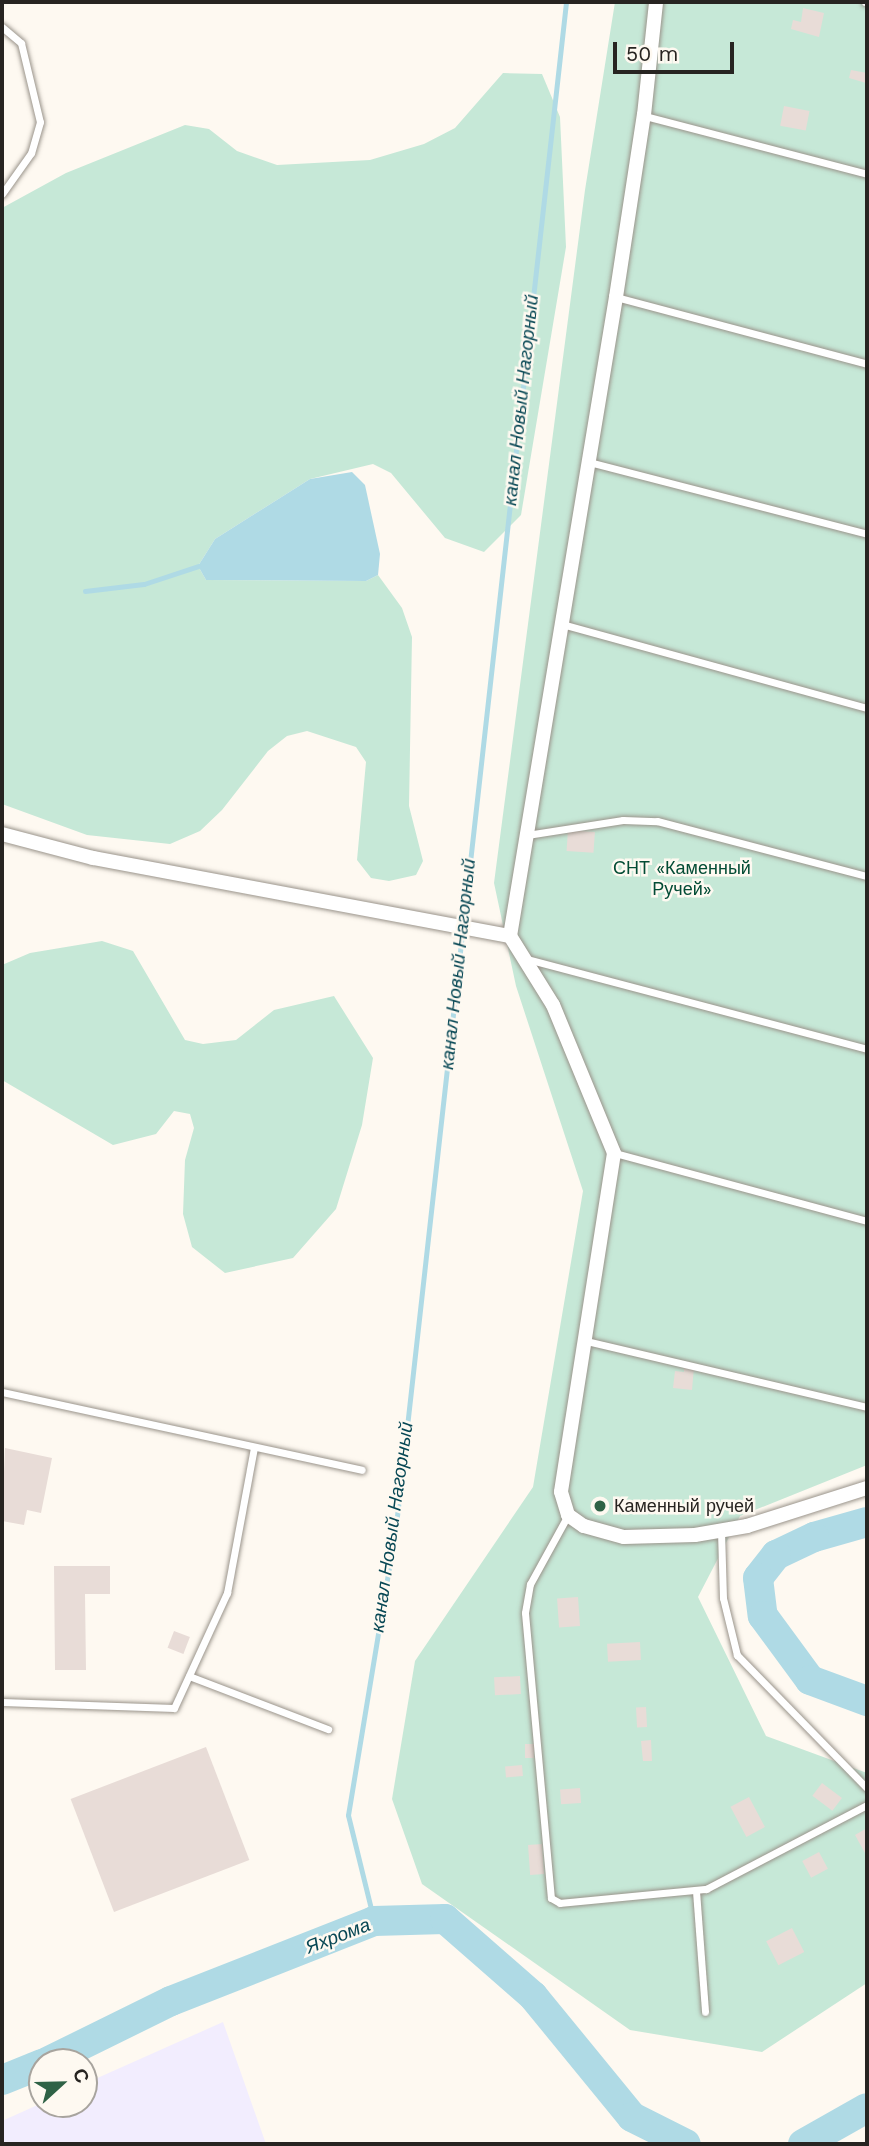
<!DOCTYPE html>
<html>
<head>
<meta charset="utf-8">
<style>
  body { margin:0 }
  #map { position:relative; width:869px; height:2146px; overflow:hidden; background:#fef9f1; font-family:"Work Sans",sans-serif }
  div>[style] { position:absolute }
  [style*='--x'] { left:calc(var(--x)*1px); top:calc(var(--y)*1px); width:calc(var(--w)*1px); rotate:calc(var(--a)*1deg) }
  .industrial>* { inset:0; background:#f2edfe }
  .green>* { inset:0; background:#c6e8d7 }
  .water>* { inset:0; background:#afdae5 }
  .stream>* { height:5px; margin:-2.5px; padding:0 2.5px; transform-origin:2.5px; border-radius:2.5px; background:#afdae5 }
  .river>* { height:30px; margin:-15px; padding:0 15px; transform-origin:15px; border-radius:15px; background:#afdae5 }
  .building>* { inset:0; background:#e8dcd7; transform-origin:0 0 }
  .roads { filter:drop-shadow(0 0 2px #9a948b) drop-shadow(0 0 2px #9a948b) }
  .lane>* { height:7px; margin:-3.5px; padding:0 3.5px; transform-origin:3.5px; border-radius:3.5px; background:#fff }
  .street>* { height:14px; margin:-7px; padding:0 7px; transform-origin:7px; border-radius:7px; background:#fff }
  .dots>* { width:19px; height:19px; translate:-50% -50%; box-sizing:border-box; border:4px solid #fef9f1; border-radius:50% }
  span { translate:-50% -50%; white-space:nowrap; text-align:center; line-height:1.15; -webkit-text-stroke:5px #fef9f1; paint-order:stroke }
  .park-label { font-size:18px; color:#034c35 }
  .poi-label { font-size:18px; color:#272421 }
  .left { translate:0 -50%; text-align:left }
  .water-label { font-size:19px; color:#074754; font-style:italic }
  .frame { position:absolute; inset:0; border:4px solid #272421; pointer-events:none }
  .north { position:absolute; left:28px; top:2048px; width:70px; height:70px; box-sizing:border-box; background:#fef9f1; border:2px solid #a8a49e; border-radius:50%; rotate:68deg; font-size:19px; font-weight:700; line-height:28px; text-align:center; color:#272421 }
  .north::after { content:''; display:block; margin:auto; width:24px; height:32px; background:#2f6246; clip-path:polygon(50% 0,100% 100%,50% 72%,0 100%) }
  .scale { position:absolute; left:613px; top:42px; width:121px; height:32px; box-sizing:border-box; border:4px solid #272421; border-top:0; padding-left:9px; font-size:21px; line-height:24px; white-space:nowrap; color:#272421; -webkit-text-stroke:5px #fef9f1; paint-order:stroke }
</style>
</head>
<body>
<div id="map">
  <div class="industrial">
    <div style="clip-path:polygon(223px 2022px,266px 2144px,2px 2144px,2px 2121px,42px 2103px,84px 2104px,84px 2084px)"></div>
  </div>
  <div class="green">
    <div style="clip-path:polygon(615px 2px,867px 2px,867px 1465px,740px 1516px,698px 1597px,766px 1736px,867px 1773px,867px 1983px,762px 2052px,630px 2030px,422px 1884px,392px 1799px,415px 1661px,533px 1487px,583px 1191px,516px 986px,494px 883px,585px 190px)"></div>
    <div style="clip-path:polygon(503px 73px,542px 74px,560px 117px,566px 247px,521px 515px,484px 552px,445px 538px,391px 473px,373px 464px,310px 479px,215px 539px,198px 566px,206px 580px,366px 581px,378px 575px,402px 608px,412px 637px,409px 806px,423px 861px,416px 875px,389px 881px,371px 878px,357px 860px,366px 762px,356px 747px,307px 731px,287px 736px,268px 751px,222px 810px,200px 831px,170px 844px,87px 835px,2px 804px,2px 208px,66px 173px,185px 125px,209px 129px,237px 151px,277px 165px,370px 160px,424px 144px,455px 128px)"></div>
    <div style="clip-path:polygon(102px 941px,133px 951px,185px 1040px,203px 1044px,236px 1040px,274px 1010px,334px 996px,373px 1058px,362px 1125px,336px 1209px,293px 1258px,225px 1273px,192px 1247px,183px 1214px,185px 1160px,194px 1128px,190px 1114px,174px 1111px,156px 1134px,113px 1145px,2px 1080px,2px 965px,30px 953px)"></div>
  </div>
  <div class="water">
    <div style="clip-path:polygon(352px 472px,365px 485px,380px 554px,378px 575px,366px 581px,206px 580px,198px 566px,215px 539px,310px 479px)"></div>
  </div>
  <div class="stream">
    <div style="--x:85;--y:591;--w:59;--a:-6.8"></div>
    <div style="--x:144;--y:584;--w:57;--a:-18.4"></div>
    <div style="--x:374;--y:1921;--w:109;--a:-103.8"></div>
    <div style="--x:348;--y:1815;--w:294;--a:-80.6"></div>
    <div style="--x:396;--y:1525;--w:1532;--a:-83.63"></div>
  </div>
  <div class="river">
    <div style="--x:867;--y:1522;--w:55;--a:164.2"></div>
    <div style="--x:814;--y:1537;--w:42;--a:154.7"></div>
    <div style="--x:776;--y:1555;--w:29;--a:128"></div>
    <div style="--x:758;--y:1578;--w:38;--a:83"></div>
    <div style="--x:763;--y:1616;--w:79;--a:53.7"></div>
    <div style="--x:810;--y:1680;--w:61;--a:20.2"></div>
    <div style="--x:47;--y:2062;--w:138;--a:-26.2"></div>
    <div style="--x:171;--y:2001;--w:218;--a:-21.5"></div>
    <div style="--x:374;--y:1921;--w:71;--a:-1.6"></div>
    <div style="--x:445;--y:1919;--w:117;--a:41.2"></div>
    <div style="--x:533;--y:1996;--w:156;--a:50.7"></div>
    <div style="--x:632;--y:2117;--w:60;--a:26.6"></div>
    <div style="--x:2;--y:2080;--w:43;--a:-21.8"></div>
    <div style="--x:803;--y:2144;--w:73;--a:-29.4"></div>
  </div>
  <div class="building">
    <div style="clip-path:polygon(803px 8px,824px 13px,819px 37px,791px 29px,793px 20px,801px 22px)"></div>
    <div style="clip-path:polygon(851px 70px,867px 73px,866px 83px,849px 78px)"></div>
    <div style="left:784px;top:106px;width:26px;height:20px;rotate:11deg"></div>
    <div style="left:568px;top:830px;width:27px;height:21px;rotate:4deg"></div>
    <div style="clip-path:polygon(684px 1366px,694px 1367px,692px 1390px,673px 1388px,675px 1371px,684px 1372px)"></div>
    <div style="clip-path:polygon(5px 1448px,52px 1458px,41px 1513px,27px 1510px,24px 1525px,2px 1521px)"></div>
    <div style="clip-path:polygon(54px 1566px,110px 1566px,110px 1594px,85px 1594px,86px 1670px,55px 1670px)"></div>
    <div style="left:578px;top:1597px;width:29px;height:21px;rotate:86deg"></div>
    <div style="left:174px;top:1631px;width:17px;height:18px;rotate:21deg"></div>
    <div style="left:640px;top:1642px;width:18px;height:33px;rotate:87deg"></div>
    <div style="left:520px;top:1676px;width:18px;height:26px;rotate:87deg"></div>
    <div style="left:646px;top:1707px;width:20px;height:10px;rotate:87deg"></div>
    <div style="clip-path:polygon(651px 1740px,652px 1761px,643px 1761px,641px 1741px)"></div>
    <div style="left:525px;top:1744px;width:9px;height:14px"></div>
    <div style="left:206px;top:1747px;width:121px;height:145px;rotate:69deg"></div>
    <div style="left:522px;top:1765px;width:11px;height:17px;rotate:85deg"></div>
    <div style="left:822px;top:1783px;width:25px;height:16px;rotate:37deg"></div>
    <div style="left:580px;top:1788px;width:15px;height:20px;rotate:86deg"></div>
    <div style="left:749px;top:1797px;width:34px;height:21px;rotate:62deg"></div>
    <div style="clip-path:polygon(867px 1828px,867px 1852px,865px 1853px,855px 1835px)"></div>
    <div style="left:542px;top:1844px;width:30px;height:14px;rotate:86deg"></div>
    <div style="left:819px;top:1852px;width:19px;height:19px;rotate:62deg"></div>
    <div style="left:792px;top:1928px;width:27px;height:29px;rotate:63deg"></div>
  </div>
  <div class="roads">
    <div class="lane">
      <div style="--x:865;--y:2;--w:2;--a:0"></div>
      <div style="--x:2;--y:27;--w:25;--a:40"></div>
      <div style="--x:21;--y:43;--w:81;--a:76.5"></div>
      <div style="--x:40;--y:122;--w:32;--a:106"></div>
      <div style="--x:31;--y:153;--w:50;--a:125.3"></div>
      <div style="--x:645;--y:116;--w:229;--a:14.6"></div>
      <div style="--x:616;--y:297;--w:260;--a:14.9"></div>
      <div style="--x:589;--y:462;--w:287;--a:14.5"></div>
      <div style="--x:562;--y:624;--w:316;--a:15.4"></div>
      <div style="--x:527;--y:835;--w:97;--a:-8.9"></div>
      <div style="--x:623;--y:820;--w:34;--a:2"></div>
      <div style="--x:657;--y:821;--w:217;--a:14.7"></div>
      <div style="--x:527;--y:959;--w:352;--a:14.8"></div>
      <div style="--x:615;--y:1153;--w:261;--a:15.1"></div>
      <div style="--x:586;--y:1341;--w:289;--a:13.2"></div>
      <div style="--x:2;--y:1392;--w:368;--a:12.2"></div>
      <div style="--x:568;--y:1515;--w:79;--a:118.8"></div>
      <div style="--x:530;--y:1584;--w:29;--a:100"></div>
      <div style="--x:525;--y:1613;--w:286;--a:84.8"></div>
      <div style="--x:551;--y:1898;--w:10;--a:29"></div>
      <div style="--x:560;--y:1903;--w:147;--a:-5.5"></div>
      <div style="--x:706;--y:1889;--w:182;--a:-27.6"></div>
      <div style="--x:721;--y:1531;--w:67;--a:88.3"></div>
      <div style="--x:723;--y:1598;--w:59;--a:76.2"></div>
      <div style="--x:737;--y:1655;--w:186;--a:45.7"></div>
      <div style="--x:189;--y:1676;--w:149;--a:20.9"></div>
      <div style="--x:2;--y:1702;--w:172;--a:2"></div>
      <div style="--x:174;--y:1708;--w:127;--a:-65.3"></div>
      <div style="--x:227;--y:1593;--w:148;--a:-79.5"></div>
      <div style="--x:696;--y:1891;--w:121;--a:85.7"></div>
    </div>
    <div class="street">
      <div style="--x:2;--y:834;--w:94;--a:14.8"></div>
      <div style="--x:93;--y:858;--w:424;--a:10.6"></div>
      <div style="--x:510;--y:936;--w:81;--a:58.1"></div>
      <div style="--x:553;--y:1005;--w:160;--a:67.6"></div>
      <div style="--x:614;--y:1153;--w:343;--a:98.9"></div>
      <div style="--x:561;--y:1492;--w:24;--a:73"></div>
      <div style="--x:568;--y:1515;--w:19;--a:35"></div>
      <div style="--x:584;--y:1526;--w:41;--a:15.4"></div>
      <div style="--x:624;--y:1537;--w:71;--a:-1.6"></div>
      <div style="--x:695;--y:1535;--w:53;--a:-9.8"></div>
      <div style="--x:747;--y:1526;--w:126;--a:-17.6"></div>
      <div style="--x:510;--y:936;--w:648;--a:-80.58"></div>
      <div style="--x:616;--y:297;--w:184;--a:-81.3"></div>
      <div style="--x:644;--y:115;--w:114;--a:-83.9"></div>
    </div>
  </div>
  <div class="dots">
    <div style="left:600px;top:1506px;background:#2f6246"></div>
  </div>
  <div class="park-label">
    <span style="left:682px;top:879px">СНТ «Каменный<br>Ручей»</span>
  </div>
  <div class="poi-label">
    <span class="left" style="left:614px;top:1506px">Каменный ручей</span>
  </div>
  <div class="water-label">
    <span style="left:521px;top:400px;rotate:-84deg">канал Новый Нагорный</span>
    <span style="left:458px;top:964px;rotate:-84deg">канал Новый Нагорный</span>
    <span style="left:392px;top:1527px;rotate:-82deg">канал Новый Нагорный</span>
    <span style="left:338px;top:1936px;rotate:-21deg">Яхрома</span>
  </div>
  <div class="frame"></div>
  <div class="north">С</div>
  <div class="scale">50 m</div>
</div>
</body>
</html>
